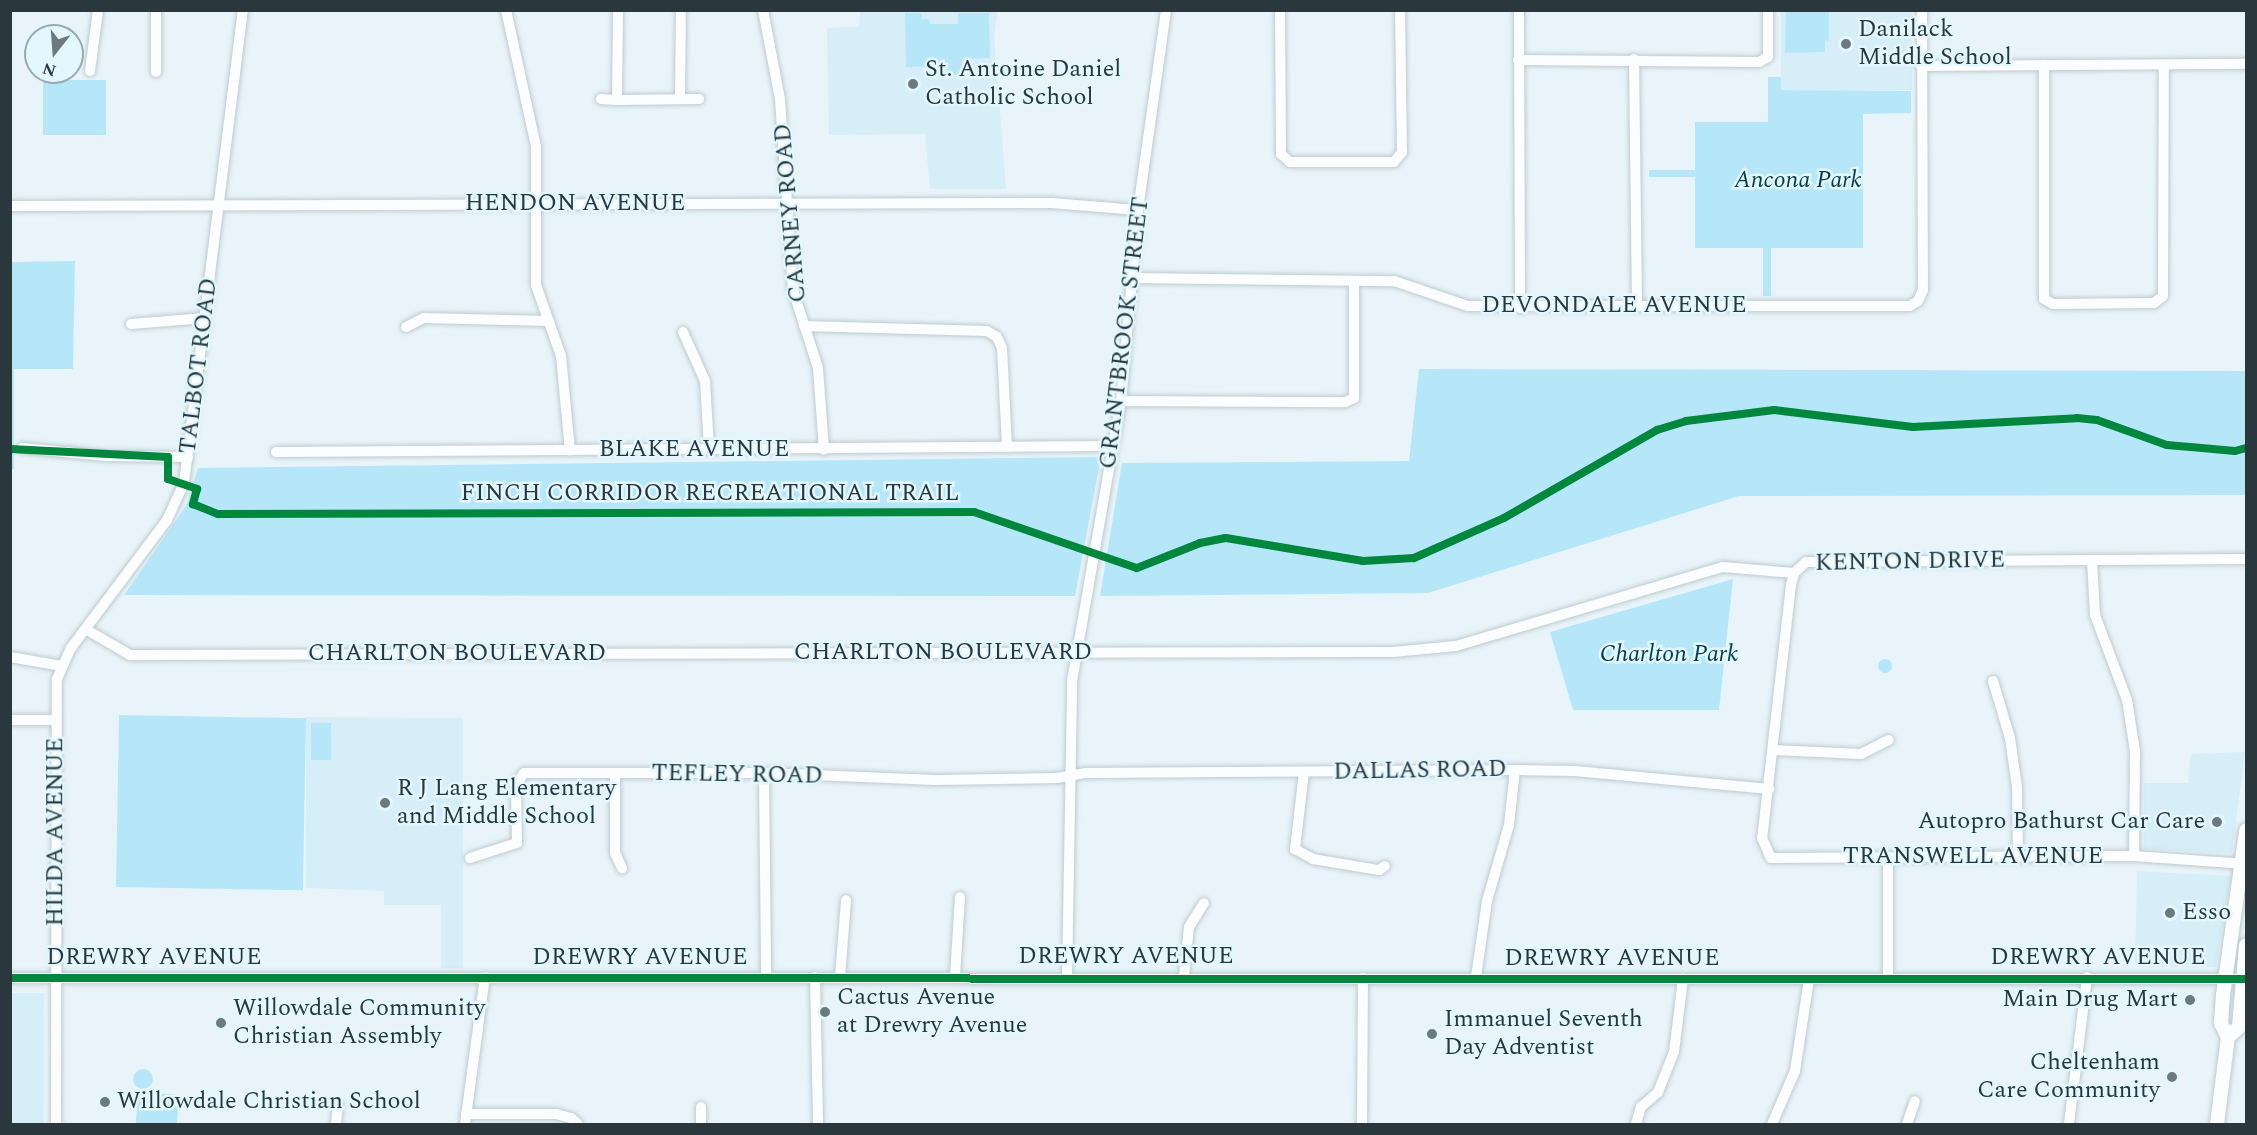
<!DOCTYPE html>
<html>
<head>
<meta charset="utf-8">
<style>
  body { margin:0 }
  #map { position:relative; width:2257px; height:1135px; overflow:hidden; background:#e8f4f9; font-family:Spectral,serif }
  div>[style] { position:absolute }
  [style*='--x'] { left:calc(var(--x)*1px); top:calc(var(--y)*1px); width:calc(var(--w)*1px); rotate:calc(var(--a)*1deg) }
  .built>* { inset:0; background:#d6eef8; transform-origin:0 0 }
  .green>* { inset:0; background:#b6e7f9; transform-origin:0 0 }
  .round { border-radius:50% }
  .roads { filter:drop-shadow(0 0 2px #bfcbcf) drop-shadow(0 0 2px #bfcbcf) }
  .minor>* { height:10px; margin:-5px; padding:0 5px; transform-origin:5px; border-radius:5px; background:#fcfdfe }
  .major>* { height:14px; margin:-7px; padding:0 7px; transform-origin:7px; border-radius:7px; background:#fcfdfe }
  .cycleway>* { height:8px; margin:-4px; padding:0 4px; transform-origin:4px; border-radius:4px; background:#00873e }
  .dots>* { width:16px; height:16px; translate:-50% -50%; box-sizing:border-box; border:3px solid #e2f7ff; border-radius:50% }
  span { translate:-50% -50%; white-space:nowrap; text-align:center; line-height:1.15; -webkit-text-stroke:5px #e2f7ff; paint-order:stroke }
  .poi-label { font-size:24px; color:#2a383d }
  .left { translate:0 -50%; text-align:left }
  .right { translate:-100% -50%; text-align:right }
  .park-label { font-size:24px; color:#043d4c; font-style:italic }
  .street-label { font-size:24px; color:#2a383d }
  .frame { position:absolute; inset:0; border:12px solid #2a383d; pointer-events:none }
  .north { position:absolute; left:24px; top:24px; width:60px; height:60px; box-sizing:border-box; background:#e2f7ff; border:2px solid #98abb1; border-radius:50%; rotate:197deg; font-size:16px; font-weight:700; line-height:24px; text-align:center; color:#2a383d }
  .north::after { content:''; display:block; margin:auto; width:21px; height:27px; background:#6c7a7f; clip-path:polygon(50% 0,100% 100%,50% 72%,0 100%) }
</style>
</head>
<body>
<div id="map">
  <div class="built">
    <div style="clip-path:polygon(860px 11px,998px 11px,994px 35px,1006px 189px,930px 189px,925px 134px,829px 135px,827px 28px,859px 27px)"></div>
    <div style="left:1781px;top:11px;width:131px;height:79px"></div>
    <div style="clip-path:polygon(306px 717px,463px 718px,463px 968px,441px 968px,441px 905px,384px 905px,384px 891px,306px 888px)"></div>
    <div style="clip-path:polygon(2245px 752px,2232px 853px,2144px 849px,2144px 783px,2188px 783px,2191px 754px)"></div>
    <div style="clip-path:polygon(2137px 871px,2231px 876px,2216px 967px,2135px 967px)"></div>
    <div style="left:11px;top:993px;width:33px;height:131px"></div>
  </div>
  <div class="green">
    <div style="clip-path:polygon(1786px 11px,1829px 11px,1829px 41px,1825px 40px,1825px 52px,1785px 53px)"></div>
    <div style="clip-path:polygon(921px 13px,922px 19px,929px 19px,930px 24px,958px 24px,958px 13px,989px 13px,990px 58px,962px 59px,962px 75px,946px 75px,946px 66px,906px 67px,905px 13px)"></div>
    <div style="clip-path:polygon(1768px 77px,1781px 77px,1781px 90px,1911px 91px,1911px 113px,1863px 114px,1863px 248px,1771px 248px,1771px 296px,1763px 296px,1763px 248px,1695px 248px,1695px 177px,1649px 177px,1649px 170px,1695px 170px,1695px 122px,1768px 122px)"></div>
    <div style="left:106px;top:80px;width:55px;height:63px;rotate:90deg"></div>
    <div style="clip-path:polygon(75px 261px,73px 369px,14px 369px,14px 469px,11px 469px,11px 262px)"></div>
    <div style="clip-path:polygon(1419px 369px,2246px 371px,2246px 495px,1739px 496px,1428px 593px,1100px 596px,1122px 463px,1409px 461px)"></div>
    <div style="clip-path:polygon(1101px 457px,1075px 596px,124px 595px,186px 506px,198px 468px)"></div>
    <div style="clip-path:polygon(1733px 579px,1719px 710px,1573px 710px,1550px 632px)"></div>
    <div class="round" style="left:1878px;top:659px;width:14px;height:14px"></div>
    <div style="left:119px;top:715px;width:187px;height:172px;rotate:1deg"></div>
    <div style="left:311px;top:723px;width:20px;height:37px"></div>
    <div class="round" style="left:133px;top:1069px;width:20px;height:20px"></div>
    <div style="left:138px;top:1092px;width:41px;height:32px;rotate:4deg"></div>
  </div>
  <div class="roads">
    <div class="minor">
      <div style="--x:506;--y:10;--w:140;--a:77.6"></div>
      <div style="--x:536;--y:147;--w:138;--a:90"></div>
      <div style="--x:536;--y:285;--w:75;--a:70.6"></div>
      <div style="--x:561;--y:356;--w:95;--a:84.6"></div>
      <div style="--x:618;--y:10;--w:90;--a:90.6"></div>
      <div style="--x:617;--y:100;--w:82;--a:-0.7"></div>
      <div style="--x:763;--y:10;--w:91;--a:79.2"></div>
      <div style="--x:780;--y:99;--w:191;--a:86.1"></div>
      <div style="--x:793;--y:290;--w:82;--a:72.2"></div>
      <div style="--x:818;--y:368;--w:82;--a:85.8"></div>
      <div style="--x:1280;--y:10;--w:144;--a:89.6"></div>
      <div style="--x:1281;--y:154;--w:12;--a:42"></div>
      <div style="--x:1290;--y:162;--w:104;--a:0"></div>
      <div style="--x:1394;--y:162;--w:13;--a:-51"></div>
      <div style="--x:1402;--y:152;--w:142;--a:-90.8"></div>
      <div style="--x:1519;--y:10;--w:298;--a:89.8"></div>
      <div style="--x:1634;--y:59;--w:247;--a:89.3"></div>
      <div style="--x:1518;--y:60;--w:241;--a:0.5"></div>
      <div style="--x:1759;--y:62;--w:10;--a:-29"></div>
      <div style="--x:1768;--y:57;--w:47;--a:-90"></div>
      <div style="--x:2044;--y:65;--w:234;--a:90"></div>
      <div style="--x:2044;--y:299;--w:10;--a:29"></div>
      <div style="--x:2053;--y:304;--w:101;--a:-0.6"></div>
      <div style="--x:2154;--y:303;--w:11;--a:-38"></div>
      <div style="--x:2163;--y:296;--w:231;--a:-89.8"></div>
      <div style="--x:1921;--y:66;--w:325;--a:-0.4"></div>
      <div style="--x:90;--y:71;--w:62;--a:-82.5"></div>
      <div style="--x:156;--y:72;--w:62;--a:-90"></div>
      <div style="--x:601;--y:99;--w:16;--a:4"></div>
      <div style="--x:680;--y:99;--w:89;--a:-89.4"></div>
      <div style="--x:10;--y:206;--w:1041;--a:-0.17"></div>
      <div style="--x:1051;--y:203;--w:87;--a:4.6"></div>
      <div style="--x:1132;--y:278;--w:262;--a:0.7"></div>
      <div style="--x:1394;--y:281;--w:78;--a:18.7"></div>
      <div style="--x:1468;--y:306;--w:442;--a:0"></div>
      <div style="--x:1910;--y:306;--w:9;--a:-32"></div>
      <div style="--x:1918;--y:301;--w:12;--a:-66"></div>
      <div style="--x:1923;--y:290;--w:280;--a:-90.2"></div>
      <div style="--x:131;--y:324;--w:74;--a:-4.6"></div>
      <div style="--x:804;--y:326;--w:183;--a:1.6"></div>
      <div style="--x:987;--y:331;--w:12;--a:31"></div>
      <div style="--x:997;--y:337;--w:12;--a:66"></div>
      <div style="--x:1002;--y:348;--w:99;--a:87.1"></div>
      <div style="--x:406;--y:327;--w:20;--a:-27"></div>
      <div style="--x:424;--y:318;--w:125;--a:1.4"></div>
      <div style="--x:683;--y:332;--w:54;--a:65.8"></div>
      <div style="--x:705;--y:381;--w:68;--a:86.6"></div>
      <div style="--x:1121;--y:401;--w:224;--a:0.3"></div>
      <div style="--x:1345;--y:402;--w:10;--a:-24"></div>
      <div style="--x:1354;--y:398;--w:117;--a:-90"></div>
      <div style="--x:22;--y:448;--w:85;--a:5.4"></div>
      <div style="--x:107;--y:456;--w:81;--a:0.7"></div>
      <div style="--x:276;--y:452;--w:836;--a:-0.41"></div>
      <div style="--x:2246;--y:559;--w:440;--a:179.6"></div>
      <div style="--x:1806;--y:562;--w:16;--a:137"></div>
      <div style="--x:1794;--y:573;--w:12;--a:104"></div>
      <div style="--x:1791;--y:585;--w:255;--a:96.5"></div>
      <div style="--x:1762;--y:838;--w:22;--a:66"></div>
      <div style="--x:1771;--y:858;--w:363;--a:-0.3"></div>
      <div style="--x:2134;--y:856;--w:112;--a:4.1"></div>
      <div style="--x:2092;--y:561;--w:54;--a:86.8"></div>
      <div style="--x:2095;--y:615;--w:91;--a:69.4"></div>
      <div style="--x:2127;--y:700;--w:52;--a:81.1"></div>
      <div style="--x:2135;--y:751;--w:105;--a:90.5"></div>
      <div style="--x:87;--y:630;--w:50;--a:30.2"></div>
      <div style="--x:130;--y:655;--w:1263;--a:-0.14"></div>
      <div style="--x:1393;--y:652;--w:63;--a:-5.4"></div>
      <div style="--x:1456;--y:646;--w:278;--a:-16.5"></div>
      <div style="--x:1723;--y:567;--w:71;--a:4.8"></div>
      <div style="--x:10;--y:657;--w:53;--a:9.8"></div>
      <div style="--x:1993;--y:681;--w:59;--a:73.4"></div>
      <div style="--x:2010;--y:738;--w:49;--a:81.9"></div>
      <div style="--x:2017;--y:787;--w:70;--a:89.2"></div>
      <div style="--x:10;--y:720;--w:46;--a:0"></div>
      <div style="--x:1773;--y:750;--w:88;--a:2.6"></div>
      <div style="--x:1861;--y:754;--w:31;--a:-27"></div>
      <div style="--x:1304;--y:772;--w:78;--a:96.7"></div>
      <div style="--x:1295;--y:849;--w:21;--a:29"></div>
      <div style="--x:1313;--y:859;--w:67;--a:9.5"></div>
      <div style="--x:1379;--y:870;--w:7;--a:-34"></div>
      <div style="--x:764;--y:773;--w:205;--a:89.4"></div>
      <div style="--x:615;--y:774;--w:79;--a:90"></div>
      <div style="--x:615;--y:853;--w:17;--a:65"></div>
      <div style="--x:470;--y:858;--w:49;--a:-17.7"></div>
      <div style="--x:517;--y:843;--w:58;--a:-91"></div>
      <div style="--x:516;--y:785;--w:14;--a:-56"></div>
      <div style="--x:524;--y:773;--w:240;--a:0"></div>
      <div style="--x:764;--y:773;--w:172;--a:2.3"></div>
      <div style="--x:936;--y:780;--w:121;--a:-0.9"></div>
      <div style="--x:1057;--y:778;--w:27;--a:-10"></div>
      <div style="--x:1084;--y:773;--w:431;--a:-0.4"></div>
      <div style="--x:1515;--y:770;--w:60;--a:1"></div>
      <div style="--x:1575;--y:771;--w:195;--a:5.3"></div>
      <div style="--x:955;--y:976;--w:79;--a:-86.4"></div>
      <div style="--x:1184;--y:976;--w:49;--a:-84.2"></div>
      <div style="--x:1189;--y:927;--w:28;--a:-58"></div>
      <div style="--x:815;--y:977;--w:147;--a:88.8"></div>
      <div style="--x:840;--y:977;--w:77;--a:-85.5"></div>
      <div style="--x:1476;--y:977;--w:77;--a:-81.8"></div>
      <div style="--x:1487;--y:901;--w:79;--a:-73.9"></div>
      <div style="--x:1509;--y:825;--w:55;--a:-83.8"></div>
      <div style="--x:1888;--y:977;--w:120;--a:-90"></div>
      <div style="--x:10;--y:978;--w:2236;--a:0.03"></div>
      <div style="--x:1067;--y:978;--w:297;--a:-89"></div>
      <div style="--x:1072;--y:681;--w:284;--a:-80.1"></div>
      <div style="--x:1121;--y:401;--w:192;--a:-84.9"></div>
      <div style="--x:1138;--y:210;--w:202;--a:-82"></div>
      <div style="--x:466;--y:1114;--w:90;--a:0"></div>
      <div style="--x:556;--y:1114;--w:16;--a:15"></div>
      <div style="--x:571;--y:1118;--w:9;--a:41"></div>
      <div style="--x:56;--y:1124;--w:445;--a:-89.9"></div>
      <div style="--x:57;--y:679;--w:34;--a:-66"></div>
      <div style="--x:71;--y:648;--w:160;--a:-53.1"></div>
      <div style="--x:167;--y:520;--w:41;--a:-65.3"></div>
      <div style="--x:184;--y:483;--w:477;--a:-82.9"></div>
      <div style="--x:336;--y:1124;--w:18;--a:-84"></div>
      <div style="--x:465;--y:1124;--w:148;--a:-82.3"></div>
      <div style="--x:701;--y:1124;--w:17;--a:-90"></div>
      <div style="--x:1362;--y:1124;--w:146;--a:-89.6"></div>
      <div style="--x:1636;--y:1124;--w:18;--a:-74"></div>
      <div style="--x:1641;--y:1107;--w:23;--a:-41"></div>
      <div style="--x:1658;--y:1092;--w:43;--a:-68.2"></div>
      <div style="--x:1674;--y:1052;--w:74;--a:-83"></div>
      <div style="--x:1772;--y:1124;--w:58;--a:-66.5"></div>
      <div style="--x:1795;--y:1071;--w:93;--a:-81.3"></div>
      <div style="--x:1907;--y:1124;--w:24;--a:-71"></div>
      <div style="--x:2069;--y:1124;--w:148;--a:-83"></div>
    </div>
    <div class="major">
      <div style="--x:2228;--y:1037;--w:15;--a:-42"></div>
      <div style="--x:2239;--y:1027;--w:82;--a:-85.1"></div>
      <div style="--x:2217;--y:1124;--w:88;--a:-82.8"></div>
      <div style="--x:2228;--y:1037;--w:16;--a:-117"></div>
      <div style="--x:2221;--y:1023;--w:28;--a:-86"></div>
      <div style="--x:2223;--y:995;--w:166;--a:-82"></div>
    </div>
  </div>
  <div class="cycleway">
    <div style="--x:10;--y:449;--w:158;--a:2.9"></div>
    <div style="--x:168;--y:457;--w:22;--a:90"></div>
    <div style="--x:168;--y:479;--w:31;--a:19"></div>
    <div style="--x:197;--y:489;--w:16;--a:105"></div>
    <div style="--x:193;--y:504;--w:27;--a:22"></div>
    <div style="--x:218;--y:514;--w:756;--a:-0.15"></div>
    <div style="--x:974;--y:512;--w:172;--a:19"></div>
    <div style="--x:1137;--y:568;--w:68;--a:-21.6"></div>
    <div style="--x:1200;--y:543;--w:26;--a:-11"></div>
    <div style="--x:1226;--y:538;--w:139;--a:9.5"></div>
    <div style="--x:1363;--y:561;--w:51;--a:-3.4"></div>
    <div style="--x:1414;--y:558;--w:98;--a:-24"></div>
    <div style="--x:1504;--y:518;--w:177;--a:-29.9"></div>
    <div style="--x:1657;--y:430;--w:30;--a:-17"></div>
    <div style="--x:1686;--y:421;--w:89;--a:-7.1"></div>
    <div style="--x:1774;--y:410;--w:140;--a:7"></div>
    <div style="--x:1913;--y:427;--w:164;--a:-3.1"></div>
    <div style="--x:2077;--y:418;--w:20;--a:6"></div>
    <div style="--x:2097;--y:420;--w:74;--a:19.7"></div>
    <div style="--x:2167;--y:445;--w:68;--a:5"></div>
    <div style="--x:2235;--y:451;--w:11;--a:-15"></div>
    <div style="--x:10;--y:978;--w:2236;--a:0.03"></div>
  </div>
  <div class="dots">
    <div style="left:1846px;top:44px;background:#6c7a7f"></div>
    <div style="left:913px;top:84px;background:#6c7a7f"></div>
    <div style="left:385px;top:803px;background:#6c7a7f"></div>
    <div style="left:2217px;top:822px;background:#6c7a7f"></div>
    <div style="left:2170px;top:913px;background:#6c7a7f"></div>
    <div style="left:2190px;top:1000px;background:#6c7a7f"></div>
    <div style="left:825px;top:1012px;background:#6c7a7f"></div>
    <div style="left:221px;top:1023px;background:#6c7a7f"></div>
    <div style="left:1432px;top:1034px;background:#6c7a7f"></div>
    <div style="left:2172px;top:1077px;background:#6c7a7f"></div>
    <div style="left:105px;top:1102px;background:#6c7a7f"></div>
  </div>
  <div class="poi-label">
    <span class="left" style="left:1858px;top:44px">Danilack<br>Middle School</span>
    <span class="left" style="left:925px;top:84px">St. Antoine Daniel<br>Catholic School</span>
    <span class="left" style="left:397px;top:803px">R J Lang Elementary<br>and Middle School</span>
    <span class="right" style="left:2205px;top:822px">Autopro Bathurst Car Care</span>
    <span class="left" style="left:2182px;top:913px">Esso</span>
    <span class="left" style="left:837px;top:1012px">Cactus Avenue<br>at Drewry Avenue</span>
    <span class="right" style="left:2178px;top:1000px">Main Drug Mart</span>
    <span class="left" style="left:233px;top:1023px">Willowdale Community<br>Christian Assembly</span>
    <span class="left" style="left:1444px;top:1034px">Immanuel Seventh<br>Day Adventist</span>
    <span class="right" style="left:2160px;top:1077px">Cheltenham<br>Care Community</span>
    <span class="left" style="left:117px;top:1102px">Willowdale Christian School</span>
  </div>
  <div class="park-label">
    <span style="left:1798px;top:181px">Ancona Park</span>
    <span style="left:1669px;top:655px">Charlton Park</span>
  </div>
  <div class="street-label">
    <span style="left:575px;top:204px">HENDON AVENUE</span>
    <span style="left:791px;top:213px;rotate:-95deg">CARNEY ROAD</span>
    <span style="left:1614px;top:306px">DEVONDALE AVENUE</span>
    <span style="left:1125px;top:333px;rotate:-83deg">GRANTBROOK STREET</span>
    <span style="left:199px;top:366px;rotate:-83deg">TALBOT ROAD</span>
    <span style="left:694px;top:450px">BLAKE AVENUE</span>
    <span style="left:710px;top:494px">FINCH CORRIDOR RECREATIONAL TRAIL</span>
    <span style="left:1910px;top:562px;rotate:-1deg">KENTON DRIVE</span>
    <span style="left:943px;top:653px">CHARLTON BOULEVARD</span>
    <span style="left:457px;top:654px">CHARLTON BOULEVARD</span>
    <span style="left:1420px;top:771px;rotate:-1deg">DALLAS ROAD</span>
    <span style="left:737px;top:775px;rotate:1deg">TEFLEY ROAD</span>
    <span style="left:56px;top:832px;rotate:-90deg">HILDA AVENUE</span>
    <span style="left:1973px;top:857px">TRANSWELL AVENUE</span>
    <span style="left:1126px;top:957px">DREWRY AVENUE</span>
    <span style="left:154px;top:958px">DREWRY AVENUE</span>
    <span style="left:640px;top:958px">DREWRY AVENUE</span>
    <span style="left:2098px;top:958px">DREWRY AVENUE</span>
    <span style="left:1612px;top:959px">DREWRY AVENUE</span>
  </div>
  <div class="frame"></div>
  <div class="north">N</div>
</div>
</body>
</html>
